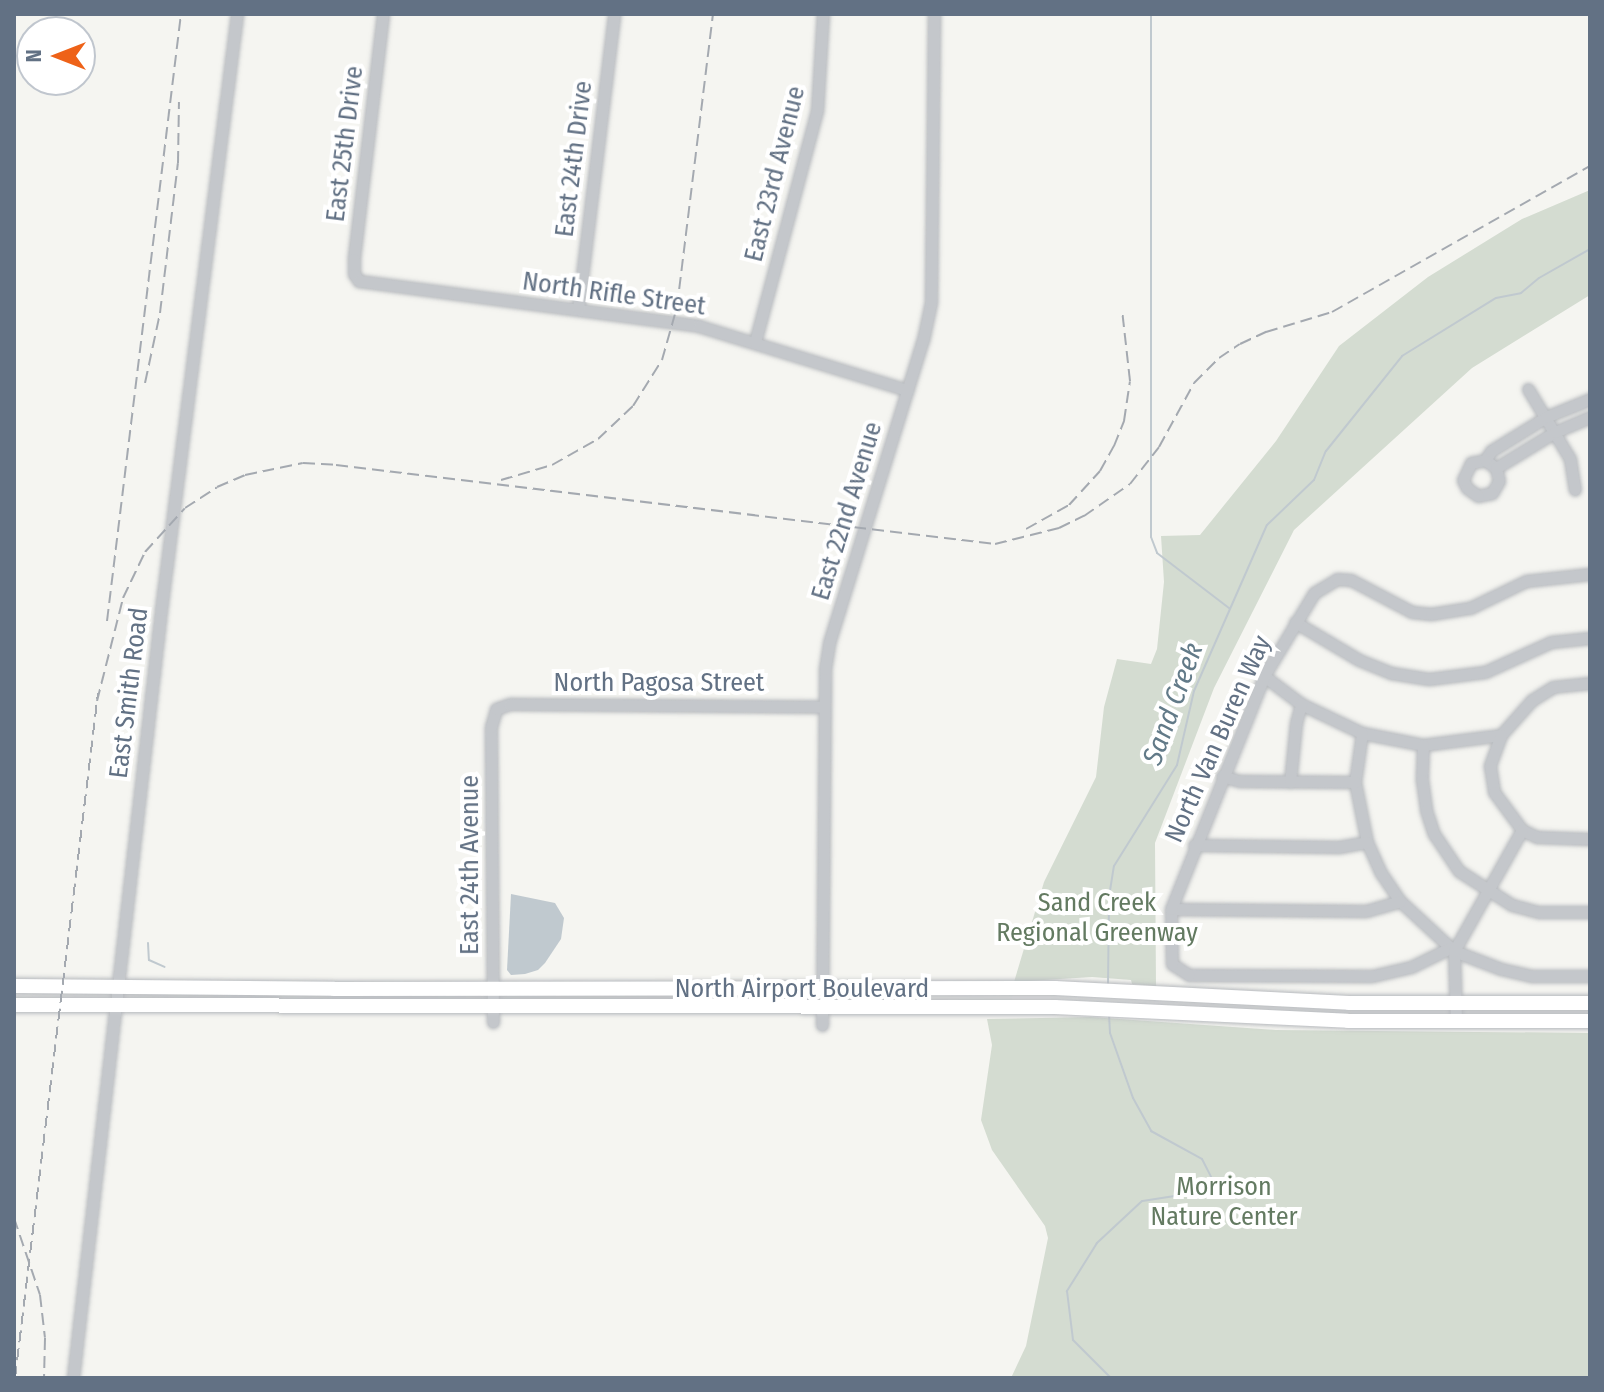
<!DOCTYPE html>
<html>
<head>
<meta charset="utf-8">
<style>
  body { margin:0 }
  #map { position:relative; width:1604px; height:1392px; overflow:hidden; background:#f5f5f1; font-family:"Fira Sans Condensed",sans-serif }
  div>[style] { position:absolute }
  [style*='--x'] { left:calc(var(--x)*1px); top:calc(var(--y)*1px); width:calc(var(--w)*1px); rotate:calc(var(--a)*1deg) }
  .green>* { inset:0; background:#d4dcd1 }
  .water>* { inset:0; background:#c0c9cf }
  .stream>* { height:2px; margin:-1px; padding:0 1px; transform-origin:1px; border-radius:1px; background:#c0c9cf }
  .roads { filter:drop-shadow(0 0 2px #b7babe) drop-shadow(0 0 2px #b7babe) }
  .minor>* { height:11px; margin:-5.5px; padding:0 5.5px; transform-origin:5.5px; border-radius:5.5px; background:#c4c7cb }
  .major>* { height:14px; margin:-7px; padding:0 7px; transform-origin:7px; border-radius:7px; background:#fff }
  .rail>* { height:2px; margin-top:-1px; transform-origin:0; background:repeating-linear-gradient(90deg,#a4a9b0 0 12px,transparent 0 18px) }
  span { translate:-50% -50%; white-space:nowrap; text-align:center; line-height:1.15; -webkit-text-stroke:8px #fff; paint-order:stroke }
  .street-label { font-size:26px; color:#627184 }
  .park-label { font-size:26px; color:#637a61 }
  .water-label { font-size:28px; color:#627a88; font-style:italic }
  .frame { position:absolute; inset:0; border:16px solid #627184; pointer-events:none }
  .north { position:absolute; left:16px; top:16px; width:80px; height:80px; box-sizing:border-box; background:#fff; border:2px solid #c0c6ce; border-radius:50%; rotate:270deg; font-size:22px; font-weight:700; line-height:32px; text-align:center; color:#627184 }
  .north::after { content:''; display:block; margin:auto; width:28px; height:36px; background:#ee6218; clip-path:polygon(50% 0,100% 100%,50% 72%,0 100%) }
</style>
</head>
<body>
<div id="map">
  <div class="green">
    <div style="clip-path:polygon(1590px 190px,1590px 295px,1472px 368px,1294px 530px,1214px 688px,1155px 843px,1156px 986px,1132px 984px,1131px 980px,1092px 977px,1014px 982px,1044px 882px,1096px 777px,1104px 707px,1117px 659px,1151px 664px,1157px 649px,1164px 582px,1161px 536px,1200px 535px,1276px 441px,1339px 346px,1428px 277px,1522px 219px)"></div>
    <div style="clip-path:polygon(1091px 1017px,1276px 1030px,1590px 1033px,1590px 1378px,1011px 1378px,1026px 1346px,1048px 1238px,1045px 1226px,992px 1150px,981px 1120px,992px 1045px,987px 1019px)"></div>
  </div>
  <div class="water">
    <div style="clip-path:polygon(511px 894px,555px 903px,564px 918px,561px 939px,545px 963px,538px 970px,525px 974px,511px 975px,507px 970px)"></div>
  </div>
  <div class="stream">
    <div style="--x:1151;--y:14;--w:523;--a:90"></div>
    <div style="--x:1151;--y:537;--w:17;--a:69"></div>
    <div style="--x:1157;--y:553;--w:91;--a:37.4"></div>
    <div style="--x:148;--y:943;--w:17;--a:87"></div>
    <div style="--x:149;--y:960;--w:17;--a:24"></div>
    <div style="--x:1108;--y:984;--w:87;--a:-89.3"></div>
    <div style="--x:1109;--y:897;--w:31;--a:-81"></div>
    <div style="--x:1114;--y:866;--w:119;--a:-58"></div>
    <div style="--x:1177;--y:765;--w:76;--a:-77.1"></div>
    <div style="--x:1194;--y:691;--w:181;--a:-66.3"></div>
    <div style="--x:1267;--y:525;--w:65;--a:-43.8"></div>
    <div style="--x:1314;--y:480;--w:31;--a:-68"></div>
    <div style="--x:1326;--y:451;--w:122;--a:-51.3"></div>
    <div style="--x:1402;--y:356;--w:110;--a:-31.7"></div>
    <div style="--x:1496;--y:298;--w:25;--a:-11"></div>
    <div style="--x:1521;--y:293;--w:23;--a:-40"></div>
    <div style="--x:1539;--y:278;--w:59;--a:-29.6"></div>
    <div style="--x:1109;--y:1014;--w:19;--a:87"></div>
    <div style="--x:1110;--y:1033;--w:69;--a:70.5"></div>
    <div style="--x:1133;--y:1098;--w:38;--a:61"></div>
    <div style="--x:1151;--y:1131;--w:58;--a:28.8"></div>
    <div style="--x:1202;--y:1159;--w:22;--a:63"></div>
    <div style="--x:1212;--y:1179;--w:6;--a:108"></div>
    <div style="--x:1210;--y:1185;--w:31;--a:161"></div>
    <div style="--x:1181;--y:1195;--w:39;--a:171"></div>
    <div style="--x:1142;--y:1201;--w:62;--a:137"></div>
    <div style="--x:1097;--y:1243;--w:57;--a:122"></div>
    <div style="--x:1067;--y:1291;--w:49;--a:83"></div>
    <div style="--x:1073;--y:1340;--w:54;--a:45"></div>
  </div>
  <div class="roads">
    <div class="minor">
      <div style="--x:383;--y:14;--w:247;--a:96.8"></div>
      <div style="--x:354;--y:259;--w:15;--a:90"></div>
      <div style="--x:354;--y:274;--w:9;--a:54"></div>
      <div style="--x:359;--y:281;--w:343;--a:7.5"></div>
      <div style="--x:699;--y:326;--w:218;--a:17.1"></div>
      <div style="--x:578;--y:309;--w:297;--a:-83"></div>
      <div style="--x:755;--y:342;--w:239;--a:-75"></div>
      <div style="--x:817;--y:111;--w:97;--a:-86.5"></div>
      <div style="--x:1528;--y:389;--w:82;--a:59"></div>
      <div style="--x:1570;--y:459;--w:31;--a:81"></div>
      <div style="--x:1485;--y:460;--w:14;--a:36"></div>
      <div style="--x:1496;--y:468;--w:13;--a:77"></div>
      <div style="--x:1499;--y:481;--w:14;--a:120"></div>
      <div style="--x:1492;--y:493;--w:14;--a:168"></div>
      <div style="--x:1478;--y:496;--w:14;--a:-144"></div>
      <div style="--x:1467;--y:488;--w:9;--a:-117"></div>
      <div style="--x:1463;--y:480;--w:19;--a:-65"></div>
      <div style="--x:1471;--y:463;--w:14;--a:-12"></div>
      <div style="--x:1485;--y:460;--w:11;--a:-56"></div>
      <div style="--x:1491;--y:451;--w:65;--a:-31.7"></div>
      <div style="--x:1546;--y:417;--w:48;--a:-22.2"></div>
      <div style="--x:1496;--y:468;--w:69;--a:-31.4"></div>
      <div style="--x:1555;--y:432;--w:38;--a:-23"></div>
      <div style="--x:1295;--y:622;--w:74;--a:30.7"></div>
      <div style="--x:1359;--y:660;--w:35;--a:22"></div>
      <div style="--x:1391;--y:673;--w:38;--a:9"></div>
      <div style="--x:1429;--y:679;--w:56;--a:-7.1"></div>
      <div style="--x:1485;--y:672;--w:72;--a:-24.4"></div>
      <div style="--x:1551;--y:642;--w:39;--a:-6"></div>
      <div style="--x:1264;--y:676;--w:46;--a:37.1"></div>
      <div style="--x:1301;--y:704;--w:68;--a:25.4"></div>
      <div style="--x:1362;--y:733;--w:62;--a:11.1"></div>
      <div style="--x:1423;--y:745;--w:79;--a:-7.3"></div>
      <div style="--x:1590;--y:683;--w:37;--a:174"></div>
      <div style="--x:1553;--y:687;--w:25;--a:148"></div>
      <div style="--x:1532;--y:700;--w:47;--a:131.5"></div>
      <div style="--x:1501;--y:735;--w:33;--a:110"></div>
      <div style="--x:1490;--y:766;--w:26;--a:81"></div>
      <div style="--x:1494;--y:792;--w:47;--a:53.6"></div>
      <div style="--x:1522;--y:830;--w:17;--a:25"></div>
      <div style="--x:1537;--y:837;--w:53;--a:2.2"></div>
      <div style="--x:1362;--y:733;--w:49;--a:98.1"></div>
      <div style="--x:1355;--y:782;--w:61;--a:78.7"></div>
      <div style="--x:1367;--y:842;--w:34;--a:66"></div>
      <div style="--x:1381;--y:873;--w:34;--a:56"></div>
      <div style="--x:1400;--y:901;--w:74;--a:42.8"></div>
      <div style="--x:1454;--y:951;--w:50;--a:21"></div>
      <div style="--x:1501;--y:969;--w:32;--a:13"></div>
      <div style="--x:1532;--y:976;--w:58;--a:0"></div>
      <div style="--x:1423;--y:745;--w:35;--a:92"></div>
      <div style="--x:1422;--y:780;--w:30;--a:82"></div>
      <div style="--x:1426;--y:810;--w:25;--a:72"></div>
      <div style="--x:1434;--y:834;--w:45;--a:56"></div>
      <div style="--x:1459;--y:871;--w:63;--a:32.7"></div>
      <div style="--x:1512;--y:905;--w:28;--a:15"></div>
      <div style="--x:1539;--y:912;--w:51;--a:0"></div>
      <div style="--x:1222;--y:776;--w:18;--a:16"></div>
      <div style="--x:1239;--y:781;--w:116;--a:0.5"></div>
      <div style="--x:1290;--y:782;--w:59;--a:-84.2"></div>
      <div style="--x:1296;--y:723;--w:20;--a:-75"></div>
      <div style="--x:1194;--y:845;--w:145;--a:0.8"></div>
      <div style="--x:1339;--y:847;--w:28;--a:-10"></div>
      <div style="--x:1171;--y:909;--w:195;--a:0.6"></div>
      <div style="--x:1366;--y:911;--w:35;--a:-16"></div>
      <div style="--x:1450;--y:948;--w:43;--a:154"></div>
      <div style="--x:1411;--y:967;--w:40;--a:167"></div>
      <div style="--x:1372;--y:976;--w:183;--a:-179.7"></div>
      <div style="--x:1189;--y:975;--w:20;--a:-147"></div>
      <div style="--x:1172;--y:964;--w:55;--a:-91"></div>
      <div style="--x:1171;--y:909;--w:251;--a:-68.2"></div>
      <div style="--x:1264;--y:676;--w:97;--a:-58.9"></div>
      <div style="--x:1314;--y:593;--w:27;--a:-31"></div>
      <div style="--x:1337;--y:579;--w:14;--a:4"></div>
      <div style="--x:1351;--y:580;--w:69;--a:27.7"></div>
      <div style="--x:1412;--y:612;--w:19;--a:6"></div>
      <div style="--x:1431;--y:614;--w:39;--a:-9"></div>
      <div style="--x:1470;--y:608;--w:62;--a:-25.7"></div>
      <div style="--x:1526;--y:581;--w:64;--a:-6.2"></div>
      <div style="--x:1456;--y:1021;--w:70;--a:-91.6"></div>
      <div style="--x:1454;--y:951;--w:139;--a:-60.7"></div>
      <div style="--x:493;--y:1022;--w:295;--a:-90.4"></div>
      <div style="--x:491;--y:727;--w:19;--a:-74"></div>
      <div style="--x:496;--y:709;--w:15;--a:-20"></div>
      <div style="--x:510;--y:704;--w:313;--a:0.5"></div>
      <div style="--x:822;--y:1025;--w:356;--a:-89.5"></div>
      <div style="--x:825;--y:669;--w:26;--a:-81"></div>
      <div style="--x:829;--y:643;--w:317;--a:-72.8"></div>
      <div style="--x:923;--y:340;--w:39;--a:-78"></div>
      <div style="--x:931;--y:302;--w:288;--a:-89.4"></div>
      <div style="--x:73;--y:1378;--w:773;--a:-83.46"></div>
      <div style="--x:161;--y:610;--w:601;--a:-82.73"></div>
    </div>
    <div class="major">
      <div style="--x:14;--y:986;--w:320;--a:0.5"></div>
      <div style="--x:334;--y:989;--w:721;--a:-0.08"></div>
      <div style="--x:1055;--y:988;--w:294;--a:2.9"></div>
      <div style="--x:1349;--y:1003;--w:241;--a:0"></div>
      <div style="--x:14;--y:1005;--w:1041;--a:0.11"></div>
      <div style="--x:1055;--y:1007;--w:293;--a:2.7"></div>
      <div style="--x:1348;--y:1021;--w:242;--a:0"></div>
    </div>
  </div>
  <div class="rail">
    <div style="--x:145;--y:383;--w:72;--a:-77.9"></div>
    <div style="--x:160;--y:313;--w:151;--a:-83.2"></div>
    <div style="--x:178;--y:163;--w:61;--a:-89.1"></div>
    <div style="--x:501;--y:480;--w:53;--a:-16.4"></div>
    <div style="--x:552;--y:465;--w:53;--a:-29.5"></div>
    <div style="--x:598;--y:439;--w:48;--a:-43.3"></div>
    <div style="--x:633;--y:406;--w:54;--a:-57.8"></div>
    <div style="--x:662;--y:360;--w:55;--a:-74.2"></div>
    <div style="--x:677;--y:307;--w:295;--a:-83"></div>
    <div style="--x:1026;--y:529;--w:49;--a:-29.2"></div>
    <div style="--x:1069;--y:505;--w:46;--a:-47.6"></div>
    <div style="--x:1100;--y:471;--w:29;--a:-61"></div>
    <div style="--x:1114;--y:446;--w:27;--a:-68"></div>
    <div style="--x:1124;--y:421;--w:40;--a:-81.5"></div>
    <div style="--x:1130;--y:381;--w:71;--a:-96.4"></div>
    <div style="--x:107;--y:621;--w:611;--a:-83.05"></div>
    <div style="--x:97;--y:701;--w:106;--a:-75.8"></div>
    <div style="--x:123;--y:598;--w:51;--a:-64.4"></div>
    <div style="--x:145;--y:552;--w:59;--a:-47.7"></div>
    <div style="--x:185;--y:508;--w:38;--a:-33"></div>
    <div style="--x:217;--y:487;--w:30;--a:-23"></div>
    <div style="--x:245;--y:475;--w:59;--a:-11.7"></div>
    <div style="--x:303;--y:463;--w:33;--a:3"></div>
    <div style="--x:336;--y:465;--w:664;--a:6.84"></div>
    <div style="--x:995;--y:544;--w:66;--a:-14"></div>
    <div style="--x:1059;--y:528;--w:28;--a:-26"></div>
    <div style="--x:1084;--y:516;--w:56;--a:-34.8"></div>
    <div style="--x:1130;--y:484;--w:47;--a:-51.9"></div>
    <div style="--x:1159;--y:447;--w:73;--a:-61.3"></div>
    <div style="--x:1194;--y:383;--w:35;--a:-45"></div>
    <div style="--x:1219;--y:358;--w:25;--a:-34"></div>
    <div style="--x:1240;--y:344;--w:29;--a:-25"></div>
    <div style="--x:1266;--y:332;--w:69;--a:-16.9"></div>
    <div style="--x:1332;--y:312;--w:296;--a:-29.5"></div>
    <div style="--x:14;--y:1218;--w:81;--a:71.3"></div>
    <div style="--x:40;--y:1295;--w:43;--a:83.4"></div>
    <div style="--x:45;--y:1338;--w:40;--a:91.4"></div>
    <div style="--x:15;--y:1378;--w:690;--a:-83.09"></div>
  </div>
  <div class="street-label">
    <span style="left:345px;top:144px;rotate:-83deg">East 25th Drive</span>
    <span style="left:574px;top:159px;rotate:-83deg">East 24th Drive</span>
    <span style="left:775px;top:174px;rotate:-76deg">East 23rd Avenue</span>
    <span style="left:614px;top:294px;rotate:8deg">North Rifle Street</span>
    <span style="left:847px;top:511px;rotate:-73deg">East 22nd Avenue</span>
    <span style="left:659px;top:683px">North Pagosa Street</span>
    <span style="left:129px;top:693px;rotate:-83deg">East Smith Road</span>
    <span style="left:1218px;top:739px;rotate:-66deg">North Van Buren Way</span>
    <span style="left:470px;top:865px;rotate:-90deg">East 24th Avenue</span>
    <span style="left:802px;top:989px">North Airport Boulevard</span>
  </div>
  <div class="park-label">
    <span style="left:1097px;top:918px">Sand Creek<br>Regional Greenway</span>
    <span style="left:1224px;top:1202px">Morrison<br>Nature Center</span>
  </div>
  <div class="water-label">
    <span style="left:1173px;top:704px;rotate:-70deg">Sand Creek</span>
  </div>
  <div class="frame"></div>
  <div class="north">N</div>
</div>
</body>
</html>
